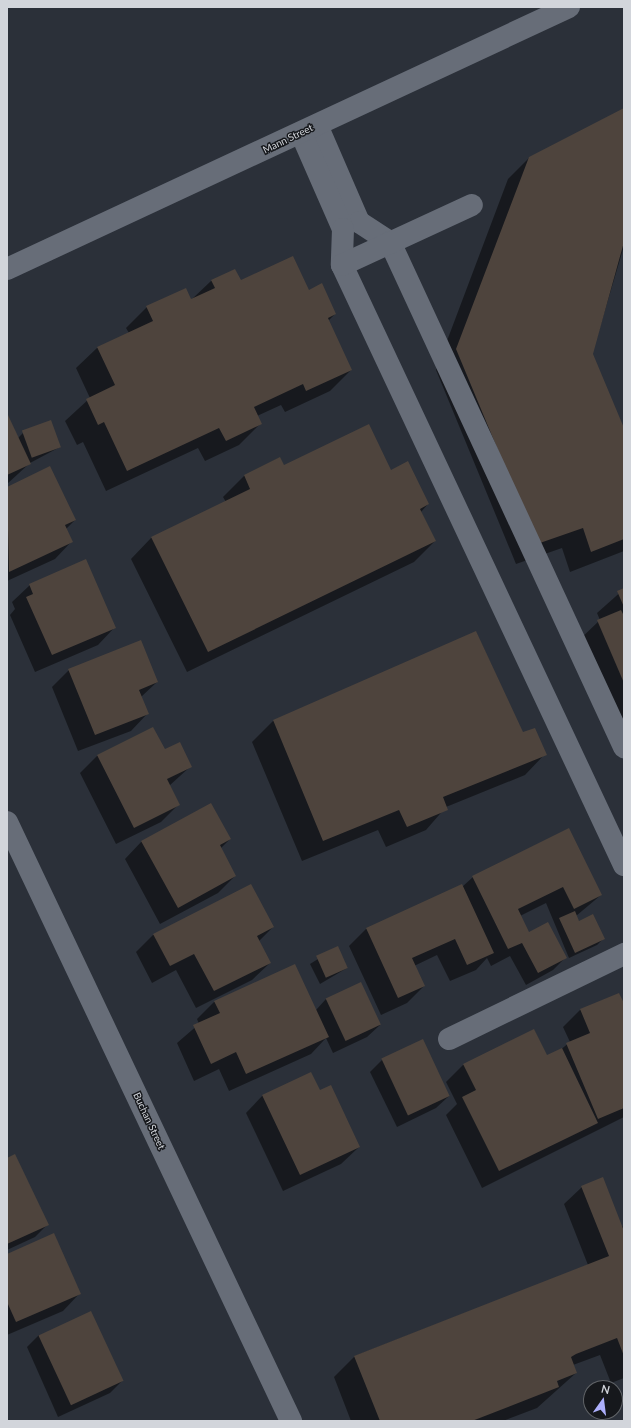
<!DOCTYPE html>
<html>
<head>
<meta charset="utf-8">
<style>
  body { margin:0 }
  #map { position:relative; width:631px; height:1428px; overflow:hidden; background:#2b3039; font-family:Lato,sans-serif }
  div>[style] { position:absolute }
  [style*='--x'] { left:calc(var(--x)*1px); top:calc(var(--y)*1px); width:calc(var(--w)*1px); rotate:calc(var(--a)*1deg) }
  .shadow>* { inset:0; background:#0007 }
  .building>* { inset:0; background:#4e443d; transform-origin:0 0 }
  .minor>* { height:22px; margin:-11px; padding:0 11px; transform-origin:11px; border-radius:11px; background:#676d78 }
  span { translate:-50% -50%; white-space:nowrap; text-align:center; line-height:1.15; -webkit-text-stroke:3px #16181c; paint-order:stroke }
  .street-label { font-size:10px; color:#d2d5db }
  .frame { position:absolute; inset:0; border:8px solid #d2d5db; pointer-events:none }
  .north { position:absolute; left:583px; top:1380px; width:40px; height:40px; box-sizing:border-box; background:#16181c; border:1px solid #616468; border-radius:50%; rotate:14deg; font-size:11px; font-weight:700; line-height:16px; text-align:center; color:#d2d5db }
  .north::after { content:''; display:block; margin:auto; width:14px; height:18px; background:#adaffb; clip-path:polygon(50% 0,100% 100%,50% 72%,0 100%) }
</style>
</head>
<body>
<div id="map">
  <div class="shadow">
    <div style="clip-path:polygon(624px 110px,624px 246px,592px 354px,624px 430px,624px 551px,570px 572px,562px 548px,516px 564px,436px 370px,508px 179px,529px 158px)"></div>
    <div style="clip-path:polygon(235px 270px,240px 281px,309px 291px,335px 314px,328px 321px,351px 370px,330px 391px,285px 412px,281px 405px,257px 416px,260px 424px,239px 445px,205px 461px,198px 448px,106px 491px,83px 442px,77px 445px,65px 421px,90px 398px,76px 368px,97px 348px,129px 333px,126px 328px,147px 307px,191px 300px,211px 281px)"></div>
    <div style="clip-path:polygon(7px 415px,18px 438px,23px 433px,60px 447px,30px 463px,7px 484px)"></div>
    <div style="clip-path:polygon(279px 458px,284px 466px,391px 471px,428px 504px,421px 512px,435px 541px,414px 562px,187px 672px,131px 559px,151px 538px,226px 502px,223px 497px,244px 476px)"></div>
    <div style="clip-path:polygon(50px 468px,75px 520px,66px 529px,72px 541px,55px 559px,7px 581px,7px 488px)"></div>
    <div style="clip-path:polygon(30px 585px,115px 627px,98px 645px,35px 672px,10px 615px,15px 609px,12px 602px)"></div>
    <div style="clip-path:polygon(624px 589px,624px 752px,577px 642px,600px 620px,597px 613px)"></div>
    <div style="clip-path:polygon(476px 632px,523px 734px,545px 754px,525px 775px,446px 807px,426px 830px,386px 847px,378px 830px,302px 861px,252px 742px,273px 721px)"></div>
    <div style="clip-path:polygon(69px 670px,157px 682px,141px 697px,148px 713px,131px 731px,78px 751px,52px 687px)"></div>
    <div style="clip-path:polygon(153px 728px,165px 751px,191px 766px,169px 786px,179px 804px,161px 822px,116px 844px,80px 773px,97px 756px)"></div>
    <div style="clip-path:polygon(569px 830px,601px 895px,576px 916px,579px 922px,603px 939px,597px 945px,569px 958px,546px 903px,520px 916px,528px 933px,566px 957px,553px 970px,526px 985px,510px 956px,491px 966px,487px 958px,476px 970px,450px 981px,437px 955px,414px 966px,424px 986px,407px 1003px,381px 1015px,349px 946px,366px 929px,462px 887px,473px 877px)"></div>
    <div style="clip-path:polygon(230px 839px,220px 849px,235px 876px,218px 893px,160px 924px,125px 859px,142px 841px)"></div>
    <div style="clip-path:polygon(273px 927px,259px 941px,270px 963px,252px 980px,196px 1008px,176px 970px,152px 983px,136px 952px,153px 935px)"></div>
    <div style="clip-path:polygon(337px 947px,347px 968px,320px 984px,310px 964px)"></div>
    <div style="clip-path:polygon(619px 994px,624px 1004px,624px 1117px,482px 1188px,446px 1115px,457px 1104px,446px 1082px,463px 1065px,534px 1030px,547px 1057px,559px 1051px,570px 1042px,563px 1027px,580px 1010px)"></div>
    <div style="clip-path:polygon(326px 999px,380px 1025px,367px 1037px,333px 1053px,326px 1038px,311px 1054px,229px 1091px,219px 1069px,194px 1081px,177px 1043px,199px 1024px,197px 1019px,214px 1002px,316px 1010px)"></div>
    <div style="clip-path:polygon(383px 1059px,449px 1096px,436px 1108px,397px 1127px,370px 1072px)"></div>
    <div style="clip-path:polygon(263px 1095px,359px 1147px,341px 1164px,283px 1191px,246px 1113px)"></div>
    <div style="clip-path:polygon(7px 1159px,47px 1225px,35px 1237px,7px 1250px)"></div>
    <div style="clip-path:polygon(582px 1187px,622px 1227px,624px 1225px,624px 1378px,611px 1383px,600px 1355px,573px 1365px,576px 1373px,537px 1408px,503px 1421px,351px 1421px,334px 1377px,355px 1356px,588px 1265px,564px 1204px)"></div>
    <div style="clip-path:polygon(7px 1255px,80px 1293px,63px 1311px,7px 1335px)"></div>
    <div style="clip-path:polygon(39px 1335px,122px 1381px,110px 1393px,58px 1417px,27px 1347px)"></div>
  </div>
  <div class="building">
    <div style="clip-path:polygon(624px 108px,624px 242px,593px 354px,624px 428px,624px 539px,591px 552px,583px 528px,537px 544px,456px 349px,529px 157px)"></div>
    <div style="clip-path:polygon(293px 256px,309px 290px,322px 283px,336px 314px,328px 318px,352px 370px,306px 391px,303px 384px,254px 407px,262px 424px,226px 441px,219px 428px,127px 471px,104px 422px,98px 425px,86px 399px,115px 385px,97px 347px,153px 321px,146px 306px,186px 288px,191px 299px,215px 288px,211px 280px,235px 269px,241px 280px)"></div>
    <div style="clip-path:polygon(7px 413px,31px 464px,7px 475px)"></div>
    <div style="left:51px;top:420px;width:29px;height:31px;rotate:70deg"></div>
    <div style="clip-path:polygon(369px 424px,391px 470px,408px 461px,429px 504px,420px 509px,436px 541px,208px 652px,151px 537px,250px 489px,244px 475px,280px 457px,284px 465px)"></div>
    <div style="clip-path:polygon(50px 466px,76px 520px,65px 525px,73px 542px,9px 572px,7px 487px)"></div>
    <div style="clip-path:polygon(86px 559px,116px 628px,52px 655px,26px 597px,33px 594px,29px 584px)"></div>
    <div style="clip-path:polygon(624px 588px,624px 607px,617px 591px)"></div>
    <div style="clip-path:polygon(621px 610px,624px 616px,624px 683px,597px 620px)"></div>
    <div style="clip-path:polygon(476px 631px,523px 732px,535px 728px,547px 755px,443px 797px,448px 810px,407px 827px,399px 810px,323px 841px,273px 720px)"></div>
    <div style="clip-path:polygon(141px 640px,158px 682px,139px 690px,149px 714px,95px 735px,68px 669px)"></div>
    <div style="clip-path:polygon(153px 727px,165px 749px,180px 742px,192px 767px,167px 779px,180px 805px,134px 828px,97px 755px)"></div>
    <div style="clip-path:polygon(211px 803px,231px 839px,220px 845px,236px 876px,178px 908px,141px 841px)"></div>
    <div style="clip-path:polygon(569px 828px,602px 895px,574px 909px,563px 887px,518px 909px,529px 932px,548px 922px,567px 958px,538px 973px,522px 943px,508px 949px,472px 876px)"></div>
    <div style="clip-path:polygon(251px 884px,274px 927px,257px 936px,271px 963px,214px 991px,194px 954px,170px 966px,153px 934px)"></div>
    <div style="clip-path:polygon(462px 884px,494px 953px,467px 965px,455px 939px,412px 958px,425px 986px,398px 998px,366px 928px)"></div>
    <div style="clip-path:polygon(575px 911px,579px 921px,593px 914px,605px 939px,575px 953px,559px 918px)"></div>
    <div style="left:338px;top:946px;width:24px;height:24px;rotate:66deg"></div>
    <div style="clip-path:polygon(295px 964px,329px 1037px,246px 1074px,236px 1052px,211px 1064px,193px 1025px,220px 1013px,214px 1001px)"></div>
    <div style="left:361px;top:982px;width:47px;height:39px;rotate:65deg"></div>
    <div style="clip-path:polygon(619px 993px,624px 1003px,624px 1108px,598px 1119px,566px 1043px,590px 1033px,580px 1009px)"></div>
    <div style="clip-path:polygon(534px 1029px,547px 1055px,562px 1048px,598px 1123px,499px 1171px,462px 1097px,476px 1090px,463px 1064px)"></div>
    <div style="left:423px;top:1039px;width:63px;height:46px;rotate:65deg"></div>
    <div style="clip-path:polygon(311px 1072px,320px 1090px,331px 1085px,360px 1147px,300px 1175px,262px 1095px)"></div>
    <div style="clip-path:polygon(15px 1154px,49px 1225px,7px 1244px,7px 1158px)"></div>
    <div style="clip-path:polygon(603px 1177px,624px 1231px,624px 1356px,617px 1338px,576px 1354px,571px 1357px,577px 1373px,557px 1381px,559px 1387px,472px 1421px,380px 1421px,354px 1356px,609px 1256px,581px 1186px)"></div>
    <div style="clip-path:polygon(54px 1233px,81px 1294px,16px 1322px,7px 1302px,7px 1254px)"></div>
    <div style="left:91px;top:1311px;width:77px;height:58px;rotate:65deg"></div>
  </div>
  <div class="minor">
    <div style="--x:317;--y:125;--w:106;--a:66.6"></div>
    <div style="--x:359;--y:222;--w:37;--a:33"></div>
    <div style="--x:390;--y:242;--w:557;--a:65.14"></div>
    <div style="--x:301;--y:133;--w:105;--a:66.4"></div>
    <div style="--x:343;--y:229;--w:36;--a:92"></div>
    <div style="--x:342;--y:265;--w:663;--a:64.83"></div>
    <div style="--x:342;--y:265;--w:143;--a:-24.8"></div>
    <div style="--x:7;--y:269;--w:620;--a:-24.99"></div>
    <div style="--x:7;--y:822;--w:663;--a:64.63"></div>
    <div style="--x:449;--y:1039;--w:195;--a:-25.9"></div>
  </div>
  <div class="street-label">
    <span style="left:288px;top:139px;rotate:-26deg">Mann Street</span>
    <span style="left:149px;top:1121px;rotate:65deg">Buchan Street</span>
  </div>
  <div class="frame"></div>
  <div class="north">N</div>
</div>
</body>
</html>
